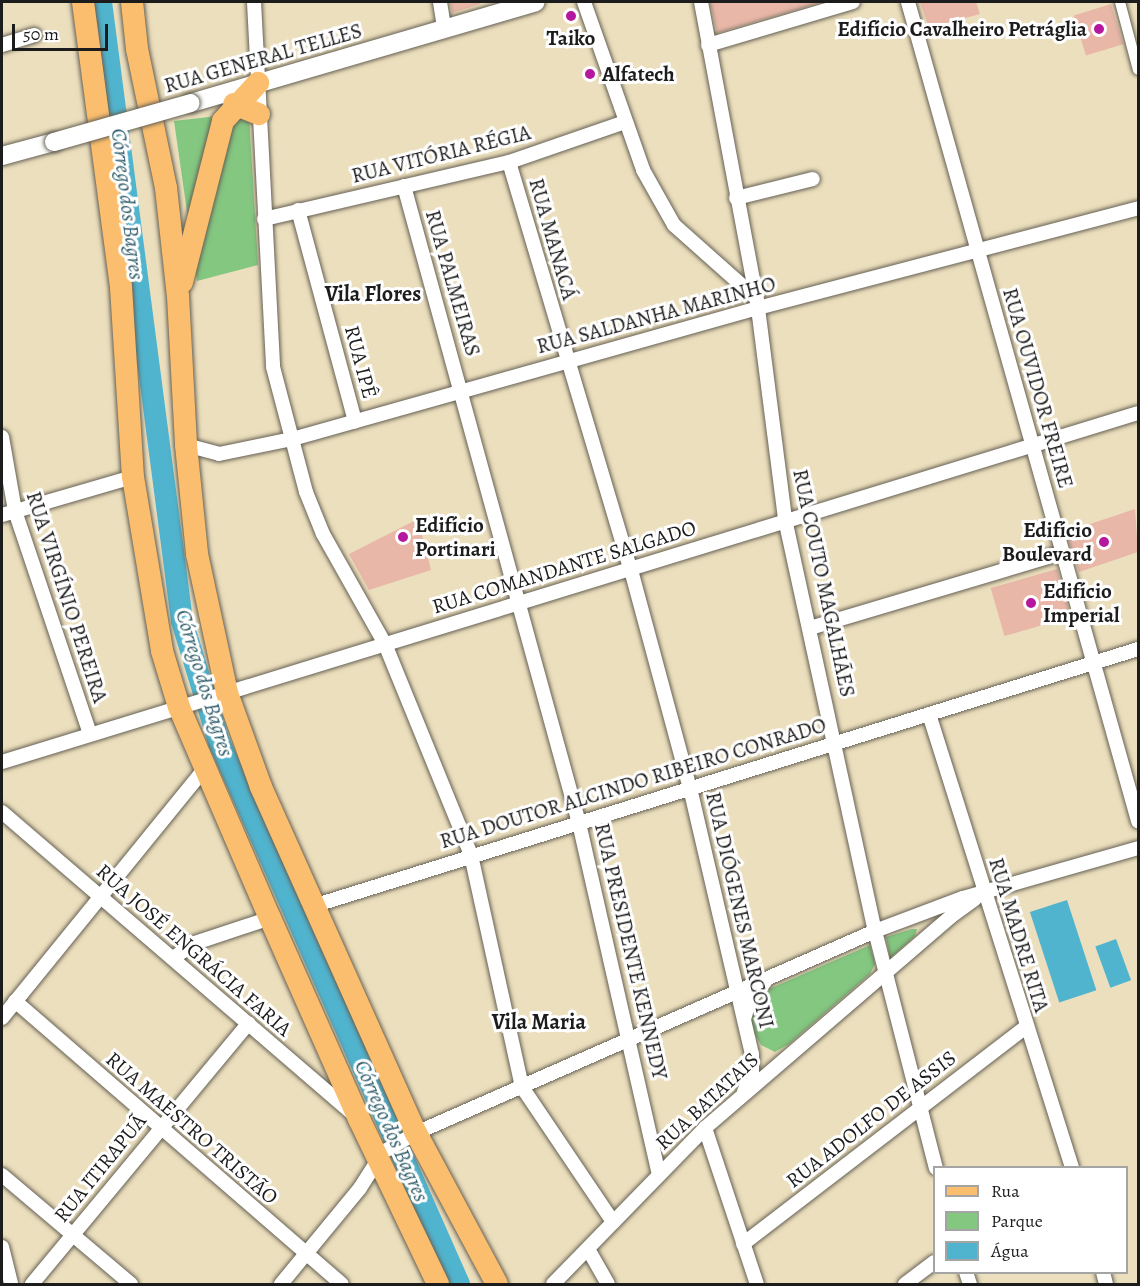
<!DOCTYPE html>
<html>
<head>
<meta charset="utf-8">
<style>
  body { margin:0 }
  #map { position:relative; width:1140px; height:1286px; overflow:hidden; background:#ecdfbd; font-family:Alegreya,serif }
  div>[style] { position:absolute }
  [style*='--x'] { left:calc(var(--x)*1px); top:calc(var(--y)*1px); width:calc(var(--w)*1px); rotate:calc(var(--a)*1deg) }
  .green>* { inset:0; background:#84c781 }
  .water>* { inset:0; background:#50b4cf; transform-origin:0 0 }
  .river>* { height:22px; margin:-11px; padding:0 11px; transform-origin:11px; border-radius:11px; background:#50b4cf }
  .building>* { inset:0; background:#e8b7a8; transform-origin:0 0 }
  .roads { filter:drop-shadow(0 0 2px #656054) drop-shadow(0 0 2px #656054) }
  .pedestrian>* { height:10px; margin:-5px; padding:0 5px; transform-origin:5px; border-radius:5px; background:#fff }
  .minor>* { height:14px; margin:-7px; padding:0 7px; transform-origin:7px; border-radius:7px; background:#fff }
  .tertiary>* { height:18px; margin:-9px; padding:0 9px; transform-origin:9px; border-radius:9px; background:#fff }
  .primary>* { height:22px; margin:-11px; padding:0 11px; transform-origin:11px; border-radius:11px; background:#fbbe6e }
  .bridges { filter:drop-shadow(0 0 2px #656054) drop-shadow(0 0 2px #656054) }
  .tertiary-bridge>* { height:18px; margin:-9px; padding:0 9px; transform-origin:9px; border-radius:9px; background:#fff }
  .dots>* { width:16px; height:16px; translate:-50% -50%; box-sizing:border-box; border:3px solid #fff; border-radius:50% }
  span { translate:-50% -50%; white-space:nowrap; text-align:center; line-height:1.15; -webkit-text-stroke:6px #fff; paint-order:stroke }
  .poi-label { font-size:21px; color:#1c1c1c; font-weight:700 }
  .right { translate:-100% -50%; text-align:right }
  .left { translate:0 -50%; text-align:left }
  .street-label { font-size:21px; color:#1c1c1c }
  .water-label { font-size:22px; color:#33606d; font-style:italic }
  .neighbourhood-label { font-size:22px; color:#1c1c1c; font-weight:700 }
  .frame { position:absolute; inset:0; border:3px solid #1c1c1c; pointer-events:none }
  .legend { position:absolute; left:933px; top:1166px; width:195px; height:108px; box-sizing:border-box; background:#fff; border:2px solid #a4a4a4; margin:0; padding:8px 10px; list-style:none; font-size:18px; color:#1c1c1c }
  .legend li { display:flex; align-items:center; gap:12px; height:30px }
  .legend b { width:30px; border:2px solid #a4a4a4 }
  .scale { position:absolute; left:12px; top:24px; width:96px; height:27px; box-sizing:border-box; border:3px solid #1c1c1c; border-top:0; padding-left:8px; font-size:18px; line-height:21px; white-space:nowrap; color:#1c1c1c; -webkit-text-stroke:4px #fff; paint-order:stroke }
</style>
</head>
<body>
<div id="map">
  <div class="green">
    <div style="clip-path:polygon(235px 114px,249px 116px,258px 265px,197px 281px,174px 121px)"></div>
    <div style="clip-path:polygon(912px 929px,917px 929px,915px 936px,890px 958px,886px 937px)"></div>
    <div style="clip-path:polygon(870px 945px,875px 964px,870px 974px,789px 1044px,775px 1052px,761px 1045px,752px 1029px,752px 1016px,769px 989px)"></div>
  </div>
  <div class="water">
    <div style="left:1067px;top:900px;width:95px;height:39px;rotate:72deg"></div>
    <div style="left:1116px;top:939px;width:44px;height:22px;rotate:70deg"></div>
  </div>
  <div class="river">
    <div style="--x:101;--y:2;--w:624;--a:82.54"></div>
    <div style="--x:182;--y:621;--w:127;--a:73"></div>
    <div style="--x:219;--y:742;--w:593;--a:66.12"></div>
  </div>
  <div class="building">
    <div style="clip-path:polygon(450px 2px,480px 2px,480px 4px,452px 13px)"></div>
    <div style="clip-path:polygon(710px 2px,822px 2px,717px 33px)"></div>
    <div style="clip-path:polygon(920px 2px,976px 2px,980px 14px,929px 28px)"></div>
    <div style="left:1111px;top:4px;width:42px;height:39px;rotate:73deg"></div>
    <div style="clip-path:polygon(1135px 509px,1138px 552px,1079px 572px,1066px 532px)"></div>
    <div style="clip-path:polygon(418px 519px,431px 570px,369px 590px,349px 554px)"></div>
    <div style="left:1057px;top:569px;width:50px;height:69px;rotate:74deg"></div>
  </div>
  <div class="roads">
    <div class="pedestrian">
      <div style="--x:1120;--y:2;--w:70;--a:75.2"></div>
    </div>
    <div class="minor">
      <div style="--x:254;--y:2;--w:365;--a:87"></div>
      <div style="--x:273;--y:367;--w:129;--a:75.2"></div>
      <div style="--x:306;--y:492;--w:45;--a:68"></div>
      <div style="--x:323;--y:534;--w:126;--a:60.6"></div>
      <div style="--x:385;--y:644;--w:228;--a:67.8"></div>
      <div style="--x:471;--y:855;--w:238;--a:77.6"></div>
      <div style="--x:522;--y:1087;--w:163;--a:56"></div>
      <div style="--x:440;--y:2;--w:26;--a:81"></div>
      <div style="--x:584;--y:2;--w:178;--a:70.6"></div>
      <div style="--x:643;--y:170;--w:63;--a:60.6"></div>
      <div style="--x:674;--y:225;--w:111;--a:41.7"></div>
      <div style="--x:701;--y:2;--w:311;--a:79.4"></div>
      <div style="--x:758;--y:308;--w:213;--a:82.7"></div>
      <div style="--x:785;--y:519;--w:422;--a:77.7"></div>
      <div style="--x:875;--y:931;--w:245;--a:75.6"></div>
      <div style="--x:908;--y:2;--w:851;--a:74.31"></div>
      <div style="--x:2;--y:45;--w:34;--a:-17"></div>
      <div style="--x:708;--y:45;--w:151;--a:-16.5"></div>
      <div style="--x:509;--y:162;--w:426;--a:73.4"></div>
      <div style="--x:631;--y:570;--w:226;--a:74.9"></div>
      <div style="--x:690;--y:788;--w:273;--a:76.9"></div>
      <div style="--x:752;--y:1054;--w:18;--a:90"></div>
      <div style="--x:752;--y:1072;--w:22;--a:112"></div>
      <div style="--x:404;--y:186;--w:661;--a:74.64"></div>
      <div style="--x:579;--y:823;--w:360;--a:77.2"></div>
      <div style="--x:736;--y:198;--w:79;--a:-13.9"></div>
      <div style="--x:298;--y:210;--w:219;--a:74.9"></div>
      <div style="--x:264;--y:219;--w:252;--a:-13.1"></div>
      <div style="--x:509;--y:162;--w:123;--a:-19"></div>
      <div style="--x:2;--y:437;--w:75;--a:80"></div>
      <div style="--x:15;--y:511;--w:235;--a:71.4"></div>
      <div style="--x:186;--y:445;--w:34;--a:15"></div>
      <div style="--x:219;--y:454;--w:75;--a:-11.6"></div>
      <div style="--x:292;--y:439;--w:484;--a:-15.7"></div>
      <div style="--x:758;--y:308;--w:393;--a:-14.7"></div>
      <div style="--x:2;--y:515;--w:136;--a:-16.2"></div>
      <div style="--x:810;--y:628;--w:263;--a:-16.6"></div>
      <div style="--x:929;--y:714;--w:476;--a:72.5"></div>
      <div style="--x:2;--y:762;--w:1188;--a:-17.08"></div>
      <div style="--x:2;--y:812;--w:466;--a:40.7"></div>
      <div style="--x:313;--y:906;--w:864;--a:-17.3"></div>
      <div style="--x:173;--y:958;--w:27;--a:-34"></div>
      <div style="--x:195;--y:943;--w:79;--a:-18.4"></div>
      <div style="--x:15;--y:1001;--w:432;--a:40.9"></div>
      <div style="--x:2;--y:1018;--w:322;--a:-50.9"></div>
      <div style="--x:744;--y:1019;--w:21;--a:-73"></div>
      <div style="--x:750;--y:999;--w:23;--a:-49"></div>
      <div style="--x:705;--y:1128;--w:164;--a:71.6"></div>
      <div style="--x:2;--y:1175;--w:169;--a:40.2"></div>
      <div style="--x:743;--y:1244;--w:355;--a:-37.5"></div>
      <div style="--x:2;--y:1247;--w:38;--a:76"></div>
      <div style="--x:588;--y:1249;--w:40;--a:60.3"></div>
      <div style="--x:966;--y:1272;--w:13;--a:72"></div>
      <div style="--x:1103;--y:1272;--w:12;--a:76"></div>
      <div style="--x:32;--y:1284;--w:339;--a:-50.3"></div>
      <div style="--x:281;--y:1284;--w:124;--a:-50.5"></div>
      <div style="--x:360;--y:1188;--w:43;--a:-57.4"></div>
      <div style="--x:383;--y:1152;--w:38;--a:-30"></div>
      <div style="--x:416;--y:1133;--w:501;--a:-23.75"></div>
      <div style="--x:875;--y:931;--w:94;--a:-20.6"></div>
      <div style="--x:963;--y:898;--w:182;--a:-15.9"></div>
      <div style="--x:553;--y:1284;--w:218;--a:-45.7"></div>
      <div style="--x:705;--y:1128;--w:323;--a:-40.7"></div>
      <div style="--x:950;--y:917;--w:31;--a:-36"></div>
      <div style="--x:905;--y:1284;--w:36;--a:-37"></div>
    </div>
    <div class="tertiary">
      <div style="--x:191;--y:103;--w:359;--a:-16.3"></div>
      <div style="--x:2;--y:156;--w:54;--a:-15.1"></div>
    </div>
    <div class="primary">
      <div style="--x:83;--y:2;--w:288;--a:82.4"></div>
      <div style="--x:121;--y:287;--w:190;--a:86.4"></div>
      <div style="--x:133;--y:477;--w:176;--a:80.5"></div>
      <div style="--x:162;--y:651;--w:59;--a:73.1"></div>
      <div style="--x:179;--y:707;--w:230;--a:66.7"></div>
      <div style="--x:270;--y:918;--w:220;--a:66.1"></div>
      <div style="--x:359;--y:1119;--w:183;--a:64.4"></div>
      <div style="--x:132;--y:2;--w:47;--a:83.9"></div>
      <div style="--x:137;--y:49;--w:142;--a:78.2"></div>
      <div style="--x:166;--y:188;--w:109;--a:83.7"></div>
      <div style="--x:178;--y:296;--w:149;--a:86.9"></div>
      <div style="--x:186;--y:445;--w:110;--a:84.2"></div>
      <div style="--x:197;--y:554;--w:142;--a:77.8"></div>
      <div style="--x:227;--y:693;--w:100;--a:70.1"></div>
      <div style="--x:261;--y:787;--w:379;--a:65.9"></div>
      <div style="--x:416;--y:1133;--w:171;--a:61.8"></div>
      <div style="--x:234;--y:104;--w:27;--a:22"></div>
      <div style="--x:182;--y:282;--w:166;--a:-75.7"></div>
      <div style="--x:223;--y:121;--w:52;--a:-47.4"></div>
    </div>
  </div>
  <div class="bridges">
    <div class="tertiary-bridge">
      <div style="--x:54;--y:142;--w:142;--a:-15.9"></div>
    </div>
  </div>
  <div class="dots">
    <div style="left:571px;top:16px;background:#b5179e"></div>
    <div style="left:1099px;top:29px;background:#b5179e"></div>
    <div style="left:590px;top:74px;background:#b5179e"></div>
    <div style="left:403px;top:537px;background:#b5179e"></div>
    <div style="left:1104px;top:542px;background:#b5179e"></div>
    <div style="left:1031px;top:603px;background:#b5179e"></div>
  </div>
  <div class="poi-label">
    <span class="right" style="left:1087px;top:29px">Edifício Cavalheiro Petráglia</span>
    <span style="left:571px;top:38px">Taiko</span>
    <span class="left" style="left:602px;top:74px">Alfatech</span>
    <span class="left" style="left:415px;top:537px">Edifício<br>Portinari</span>
    <span class="right" style="left:1092px;top:542px">Edifício<br>Boulevard</span>
    <span class="left" style="left:1043px;top:603px">Edifício<br>Imperial</span>
  </div>
  <div class="street-label">
    <span style="left:263px;top:58px;rotate:-16deg">RUA GENERAL TELLES</span>
    <span style="left:441px;top:154px;rotate:-14deg">RUA VITÓRIA RÉGIA</span>
    <span style="left:553px;top:239px;rotate:74deg">RUA MANACÁ</span>
    <span style="left:453px;top:283px;rotate:74deg">RUA PALMEIRAS</span>
    <span style="left:656px;top:315px;rotate:-15deg">RUA SALDANHA MARINHO</span>
    <span style="left:361px;top:362px;rotate:75deg">RUA IPÊ</span>
    <span style="left:1038px;top:388px;rotate:74deg">RUA OUVIDOR FREIRE</span>
    <span style="left:564px;top:567px;rotate:-17deg">RUA COMANDANTE SALGADO</span>
    <span style="left:824px;top:583px;rotate:78deg">RUA COUTO MAGALHÃES</span>
    <span style="left:67px;top:597px;rotate:72deg">RUA VIRGÍNIO PEREIRA</span>
    <span style="left:633px;top:783px;rotate:-17deg">RUA DOUTOR ALCINDO RIBEIRO CONRADO</span>
    <span style="left:740px;top:910px;rotate:77deg">RUA DIÓGENES MARCONI</span>
    <span style="left:1019px;top:935px;rotate:73deg">RUA MADRE RITA</span>
    <span style="left:194px;top:950px;rotate:41deg">RUA JOSÉ ENGRÁCIA FARIA</span>
    <span style="left:631px;top:951px;rotate:77deg">RUA PRESIDENTE KENNEDY</span>
    <span style="left:707px;top:1101px;rotate:-43deg">RUA BATATAIS</span>
    <span style="left:871px;top:1119px;rotate:-38deg">RUA ADOLFO DE ASSIS</span>
    <span style="left:192px;top:1128px;rotate:41deg">RUA MAESTRO TRISTÃO</span>
    <span style="left:100px;top:1168px;rotate:-51deg">RUA ITIRAPUÃ</span>
  </div>
  <div class="water-label">
    <span style="left:127px;top:204px;rotate:83deg">Córrego dos Bagres</span>
    <span style="left:204px;top:683px;rotate:73deg">Córrego dos Bagres</span>
    <span style="left:391px;top:1131px;rotate:66deg">Córrego dos Bagres</span>
  </div>
  <div class="neighbourhood-label">
    <span style="left:373px;top:295px">Vila Flores</span>
    <span style="left:539px;top:1023px">Vila Maria</span>
  </div>
  <div class="frame"></div>
  <ul class="legend">
  <li><b style="height:8px;background:#fbbe6e"></b>Rua</li>
  <li><b style="height:16px;background:#84c781"></b>Parque</li>
  <li><b style="height:16px;background:#50b4cf"></b>Água</li>
  </ul>
  <div class="scale">50 m</div>
</div>
</body>
</html>
